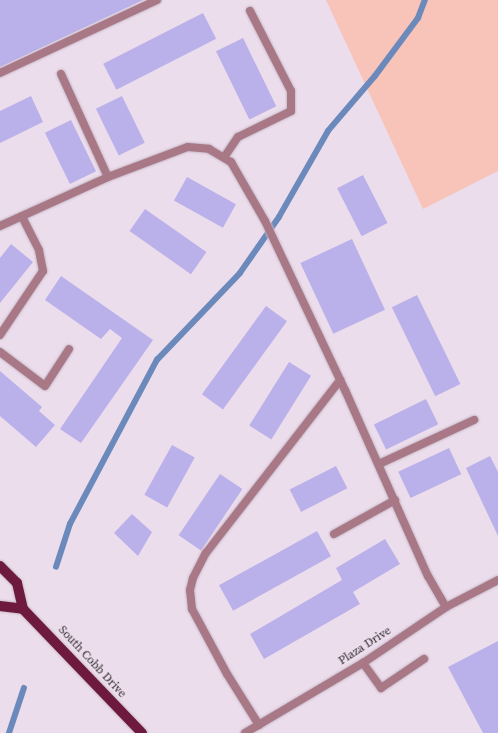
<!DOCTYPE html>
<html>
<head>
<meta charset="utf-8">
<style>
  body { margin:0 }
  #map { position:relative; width:498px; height:733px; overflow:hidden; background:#ecddec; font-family:"Source Serif 4",serif }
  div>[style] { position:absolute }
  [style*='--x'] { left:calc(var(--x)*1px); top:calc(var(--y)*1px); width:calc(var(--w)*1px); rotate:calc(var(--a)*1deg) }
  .green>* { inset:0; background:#f8c3b9 }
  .stream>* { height:5.5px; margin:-2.75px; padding:0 2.75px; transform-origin:2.75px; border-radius:2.75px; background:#6b89bb }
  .building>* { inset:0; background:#bab0ea; transform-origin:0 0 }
  .roads { filter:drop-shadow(0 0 1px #c6b9c6) drop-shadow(0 0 1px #c6b9c6) }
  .service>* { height:8px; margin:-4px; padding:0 4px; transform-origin:4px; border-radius:4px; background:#a97887 }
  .minor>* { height:8px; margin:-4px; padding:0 4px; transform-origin:4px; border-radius:4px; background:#a97887 }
  .primary>* { height:10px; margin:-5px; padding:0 5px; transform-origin:5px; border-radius:5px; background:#6e1a3f }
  span { translate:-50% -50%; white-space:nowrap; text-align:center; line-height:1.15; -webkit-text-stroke:3px #ecddec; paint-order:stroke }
  .street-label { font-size:12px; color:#302b30 }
</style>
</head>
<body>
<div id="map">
  <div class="green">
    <div style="clip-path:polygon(326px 0,498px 0,498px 171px,423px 209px)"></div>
  </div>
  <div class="stream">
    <div style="--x:56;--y:567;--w:45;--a:-72"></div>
    <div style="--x:70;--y:524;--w:186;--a:-62.1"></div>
    <div style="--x:157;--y:360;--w:120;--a:-46.3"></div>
    <div style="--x:240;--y:273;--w:68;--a:-55.1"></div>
    <div style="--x:279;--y:217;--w:99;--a:-60.3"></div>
    <div style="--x:328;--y:131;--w:72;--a:-49.5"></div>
    <div style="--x:375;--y:76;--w:72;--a:-53.4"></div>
    <div style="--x:418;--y:18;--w:19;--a:-69"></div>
    <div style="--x:9;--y:733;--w:47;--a:-71.6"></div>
  </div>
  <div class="building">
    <div style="clip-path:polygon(0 0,143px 0,0 67px)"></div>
    <div style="left:203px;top:13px;width:29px;height:112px;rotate:63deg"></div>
    <div style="left:243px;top:38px;width:76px;height:30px;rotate:64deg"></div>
    <div style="clip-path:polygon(31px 96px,43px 122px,0 143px,0 111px)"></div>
    <div style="left:122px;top:96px;width:52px;height:29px;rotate:64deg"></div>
    <div style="left:71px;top:120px;width:57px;height:29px;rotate:64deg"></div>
    <div style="left:363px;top:175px;width:54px;height:29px;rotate:63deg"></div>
    <div style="left:187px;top:177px;width:56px;height:27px;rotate:29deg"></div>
    <div style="left:145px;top:209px;width:75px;height:27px;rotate:35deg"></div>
    <div style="left:352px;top:239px;width:78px;height:57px;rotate:65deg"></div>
    <div style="clip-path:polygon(11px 244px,33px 262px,0 303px,0 258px)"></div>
    <div style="clip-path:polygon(61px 276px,153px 340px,81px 443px,60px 429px,122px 338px,110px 329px,101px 339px,45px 300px)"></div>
    <div style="left:417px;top:295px;width:99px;height:28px;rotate:64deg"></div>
    <div style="left:266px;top:306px;width:26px;height:109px;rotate:36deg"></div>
    <div style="left:289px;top:362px;width:26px;height:75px;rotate:32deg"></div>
    <div style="clip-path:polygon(0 371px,42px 407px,39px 411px,55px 425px,36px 447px,0 416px)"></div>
    <div style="left:426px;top:399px;width:28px;height:58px;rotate:64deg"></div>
    <div style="left:172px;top:445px;width:26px;height:57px;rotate:29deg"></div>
    <div style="left:449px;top:448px;width:29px;height:56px;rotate:65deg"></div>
    <div style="clip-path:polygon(490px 456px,498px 472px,498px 536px,466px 468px)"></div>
    <div style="left:336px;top:466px;width:25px;height:52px;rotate:63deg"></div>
    <div style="left:220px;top:474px;width:27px;height:74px;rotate:34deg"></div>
    <div style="clip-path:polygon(132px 514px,152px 532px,138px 556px,114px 533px)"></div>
    <div style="left:317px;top:531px;width:29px;height:112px;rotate:61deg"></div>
    <div style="clip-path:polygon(385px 539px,400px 564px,353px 592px,360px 604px,264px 659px,250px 634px,342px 580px,336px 568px)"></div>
    <div style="clip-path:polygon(498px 641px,498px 733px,483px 733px,448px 667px)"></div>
  </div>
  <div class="roads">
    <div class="service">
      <div style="--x:0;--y:73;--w:173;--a:-24.9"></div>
      <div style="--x:61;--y:74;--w:113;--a:65.5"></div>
      <div style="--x:225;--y:156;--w:23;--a:-56"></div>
      <div style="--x:238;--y:137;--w:59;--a:-26.1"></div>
      <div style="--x:291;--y:111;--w:20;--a:-90"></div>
      <div style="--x:291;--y:91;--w:90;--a:-117.1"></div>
      <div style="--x:0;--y:226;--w:119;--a:-24.4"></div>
      <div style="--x:108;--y:177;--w:85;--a:-20.6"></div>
      <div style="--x:188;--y:147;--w:21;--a:5"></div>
      <div style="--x:209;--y:149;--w:26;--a:31"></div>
      <div style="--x:231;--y:162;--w:68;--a:60"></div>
      <div style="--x:265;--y:221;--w:187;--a:64.7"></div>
      <div style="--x:345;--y:390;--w:204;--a:66"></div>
      <div style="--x:428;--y:576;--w:36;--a:60"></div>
      <div style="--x:0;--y:335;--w:77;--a:-56.1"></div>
      <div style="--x:43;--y:271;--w:21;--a:-101"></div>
      <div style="--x:39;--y:250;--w:38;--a:-117"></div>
      <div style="--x:0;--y:352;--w:56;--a:37.1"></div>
      <div style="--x:45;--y:386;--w:44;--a:-57"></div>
      <div style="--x:379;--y:464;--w:105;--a:-24.9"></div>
      <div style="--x:334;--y:534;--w:70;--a:-29.1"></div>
      <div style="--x:363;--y:663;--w:31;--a:54"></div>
      <div style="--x:381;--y:688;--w:52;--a:-34"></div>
      <div style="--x:259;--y:725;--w:60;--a:-122.1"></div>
      <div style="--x:227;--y:674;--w:74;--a:-118.3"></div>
      <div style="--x:192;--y:609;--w:19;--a:-96"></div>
      <div style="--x:190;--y:590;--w:12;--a:-76"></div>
      <div style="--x:193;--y:578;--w:28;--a:-63"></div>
      <div style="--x:206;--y:553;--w:219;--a:-52.2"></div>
    </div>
    <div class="minor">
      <div style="--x:245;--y:733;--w:137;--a:-30.7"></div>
      <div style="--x:363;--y:663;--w:100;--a:-34"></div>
      <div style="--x:446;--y:607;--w:59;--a:-27.4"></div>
    </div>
    <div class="primary">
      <div style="--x:0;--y:566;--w:24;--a:45"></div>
      <div style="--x:17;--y:583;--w:27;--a:77"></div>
      <div style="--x:23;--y:609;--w:172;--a:46.2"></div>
      <div style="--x:0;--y:606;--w:23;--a:7"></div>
    </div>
  </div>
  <div class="street-label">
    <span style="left:365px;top:646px;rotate:-33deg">Plaza Drive</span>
    <span style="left:92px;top:662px;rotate:47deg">South Cobb Drive</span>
  </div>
</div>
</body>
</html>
